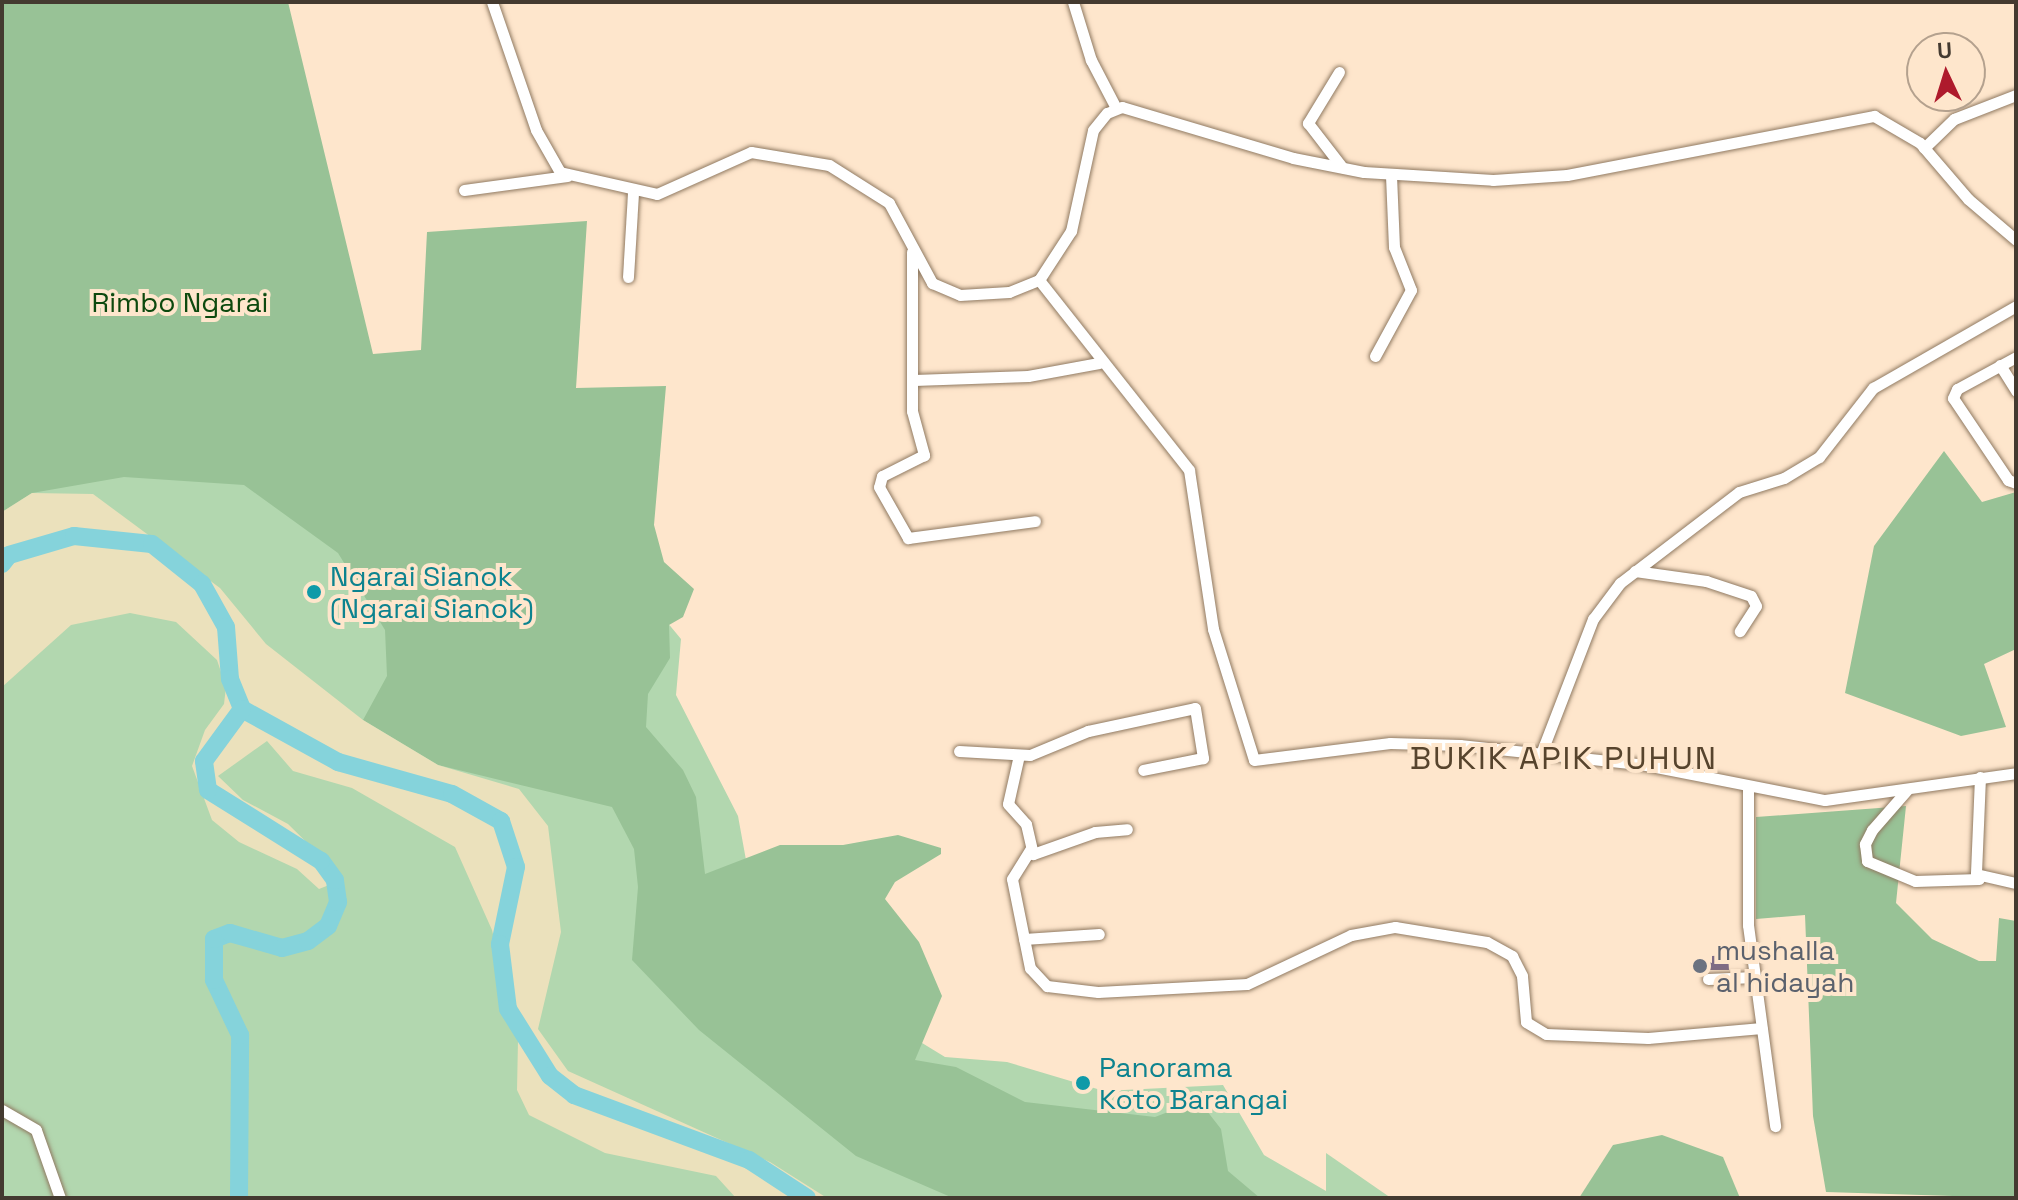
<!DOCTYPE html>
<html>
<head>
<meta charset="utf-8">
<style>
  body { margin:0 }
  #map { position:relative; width:2018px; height:1200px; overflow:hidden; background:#fee6cc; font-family:"Space Grotesk",sans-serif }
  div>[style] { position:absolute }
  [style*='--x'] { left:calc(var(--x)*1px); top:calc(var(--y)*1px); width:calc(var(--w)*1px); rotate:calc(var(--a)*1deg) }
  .green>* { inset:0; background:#b2d7af }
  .forest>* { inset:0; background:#98c296 }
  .sand>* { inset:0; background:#ebe1bc }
  .river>* { height:18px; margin:-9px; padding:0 9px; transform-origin:9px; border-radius:9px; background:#85d3db }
  .building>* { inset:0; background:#7f6c85 }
  .roads { filter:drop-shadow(0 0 2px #907a62) drop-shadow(0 0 2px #907a62) }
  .street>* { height:11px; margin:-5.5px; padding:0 5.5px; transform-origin:5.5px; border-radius:5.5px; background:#fff }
  .dots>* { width:22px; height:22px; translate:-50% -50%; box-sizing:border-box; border:4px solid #fee6cc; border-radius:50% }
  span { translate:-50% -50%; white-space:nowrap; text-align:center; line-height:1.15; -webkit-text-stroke:8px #fee6cc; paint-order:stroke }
  .park-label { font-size:28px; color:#0d490e }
  .culture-label { font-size:28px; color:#0d838f }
  .left { translate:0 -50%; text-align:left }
  .worship-label { font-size:28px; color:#5b616d }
  .quarter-label { font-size:32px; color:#57442d; letter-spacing:2px }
  .frame { position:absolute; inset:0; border:4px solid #443a30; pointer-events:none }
  .north { position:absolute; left:1906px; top:32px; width:80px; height:80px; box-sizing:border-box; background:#fee6cc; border:2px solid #b4a18e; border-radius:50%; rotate:356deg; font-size:22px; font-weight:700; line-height:32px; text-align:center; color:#443a30 }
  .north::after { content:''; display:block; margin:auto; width:28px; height:36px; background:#ae1a2c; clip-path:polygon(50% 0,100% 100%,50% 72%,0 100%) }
</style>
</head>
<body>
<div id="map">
  <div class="green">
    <div style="clip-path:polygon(2px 2px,85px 274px,652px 604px,681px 639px,676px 695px,738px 816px,746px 860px,909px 1035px,945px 1057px,1007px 1062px,1104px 1091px,1223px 1085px,1264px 1155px,1326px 1191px,1326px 1153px,1391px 1198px,2px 1198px)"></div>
  </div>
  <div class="forest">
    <div style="clip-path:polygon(2px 2px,288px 2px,373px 354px,421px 350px,427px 232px,587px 221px,576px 388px,666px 386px,654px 525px,664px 562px,694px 589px,683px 617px,669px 625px,670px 658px,648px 694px,646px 727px,683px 770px,696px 797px,705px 874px,780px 845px,843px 845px,898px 835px,941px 848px,941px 854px,895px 882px,885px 899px,919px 942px,942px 996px,915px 1060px,956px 1067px,1025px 1102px,1155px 1117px,1181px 1107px,1207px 1111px,1221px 1129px,1228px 1171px,1260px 1198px,953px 1198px,856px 1156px,699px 1030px,632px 960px,638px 887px,634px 849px,612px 807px,438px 765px,363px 720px,387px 676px,385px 630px,338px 553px,244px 485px,124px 477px,32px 493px,2px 512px)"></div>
    <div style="clip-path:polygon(1944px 451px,1982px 502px,2016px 492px,2016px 649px,1984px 664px,2006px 727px,1961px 736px,1845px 693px,1874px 546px)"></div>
    <div style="clip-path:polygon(1906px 806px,1896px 903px,1932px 939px,1979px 961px,1996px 961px,1999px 918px,2016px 921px,2016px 1198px,1826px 1192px,1813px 1116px,1805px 915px,1756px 919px,1756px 817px)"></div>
    <div style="clip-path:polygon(1662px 1135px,1723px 1157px,1740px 1198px,1579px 1198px,1613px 1145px)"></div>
  </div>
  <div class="sand">
    <div style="clip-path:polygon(32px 493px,93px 494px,220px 588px,266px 644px,363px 720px,438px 765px,519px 789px,548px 826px,561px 932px,538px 1029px,568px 1071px,770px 1162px,827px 1198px,736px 1198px,716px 1176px,605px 1153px,529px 1115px,517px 1090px,518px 1040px,492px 930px,455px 847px,352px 788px,293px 771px,267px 741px,218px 776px,243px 800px,288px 824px,344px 879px,319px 889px,297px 869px,239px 842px,212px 820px,192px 766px,205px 730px,224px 704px,226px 687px,217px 660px,176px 622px,130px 613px,71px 625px,2px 687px,2px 512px)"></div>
  </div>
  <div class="river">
    <div style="--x:2;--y:564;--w:11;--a:-52"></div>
    <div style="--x:9;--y:555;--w:68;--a:-16.3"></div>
    <div style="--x:74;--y:536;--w:78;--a:5.9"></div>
    <div style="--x:152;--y:544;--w:64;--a:38.7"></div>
    <div style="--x:202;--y:584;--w:49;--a:60.8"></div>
    <div style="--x:226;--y:627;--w:52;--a:85.6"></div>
    <div style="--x:230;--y:679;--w:32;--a:68"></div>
    <div style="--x:242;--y:709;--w:110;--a:28.9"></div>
    <div style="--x:338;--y:762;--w:118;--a:15.7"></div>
    <div style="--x:452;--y:794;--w:56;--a:28.9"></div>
    <div style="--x:501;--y:821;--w:48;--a:71.9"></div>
    <div style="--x:516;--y:867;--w:79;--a:101.7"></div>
    <div style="--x:500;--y:944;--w:65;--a:83"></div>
    <div style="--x:508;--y:1009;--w:79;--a:57.9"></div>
    <div style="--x:550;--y:1076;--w:31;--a:38"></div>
    <div style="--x:574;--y:1095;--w:187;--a:20.4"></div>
    <div style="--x:749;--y:1160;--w:69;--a:33.2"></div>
    <div style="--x:239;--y:1198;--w:163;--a:-89.6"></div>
    <div style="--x:240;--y:1035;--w:61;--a:-115.3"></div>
    <div style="--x:214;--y:980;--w:41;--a:-90"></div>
    <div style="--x:214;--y:939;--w:17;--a:-21"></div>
    <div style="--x:230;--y:933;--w:54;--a:16.1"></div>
    <div style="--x:282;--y:948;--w:27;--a:-15"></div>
    <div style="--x:308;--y:941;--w:25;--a:-37"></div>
    <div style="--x:328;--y:926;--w:26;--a:-67"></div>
    <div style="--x:338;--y:902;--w:22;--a:-98"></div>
    <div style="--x:335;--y:880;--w:24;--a:-126"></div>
    <div style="--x:321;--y:861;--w:133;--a:-147.9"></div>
    <div style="--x:208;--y:790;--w:29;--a:-98"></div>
    <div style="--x:204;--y:761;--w:64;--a:-53.8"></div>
  </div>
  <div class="building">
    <div style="clip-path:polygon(1728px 955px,1729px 970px,1692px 970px,1695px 958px,1712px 963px,1712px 956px)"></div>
  </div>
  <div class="roads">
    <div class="street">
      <div style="--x:492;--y:2;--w:135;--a:71"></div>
      <div style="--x:536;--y:130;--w:48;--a:60.3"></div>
      <div style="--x:560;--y:172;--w:99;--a:12.8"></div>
      <div style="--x:657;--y:194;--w:103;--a:-24.1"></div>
      <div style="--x:751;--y:152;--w:79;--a:9.5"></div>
      <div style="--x:829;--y:165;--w:71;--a:32.3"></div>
      <div style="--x:889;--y:203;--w:91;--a:61.7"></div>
      <div style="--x:932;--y:283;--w:30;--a:23"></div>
      <div style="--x:960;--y:295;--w:49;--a:-3.5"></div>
      <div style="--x:1009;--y:292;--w:32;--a:-22"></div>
      <div style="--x:1039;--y:280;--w:59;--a:-56.9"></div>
      <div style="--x:1071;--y:231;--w:103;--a:-77.7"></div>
      <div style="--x:1093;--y:130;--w:22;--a:-51"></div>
      <div style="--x:1107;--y:113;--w:16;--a:-22"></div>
      <div style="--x:1122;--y:107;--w:178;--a:16.6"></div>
      <div style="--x:1293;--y:158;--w:72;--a:11.2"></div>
      <div style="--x:1364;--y:172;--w:129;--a:3.5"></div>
      <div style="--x:1493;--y:180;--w:74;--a:-3.9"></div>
      <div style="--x:1567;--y:175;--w:313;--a:-10.9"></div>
      <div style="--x:1874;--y:116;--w:53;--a:30.4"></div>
      <div style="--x:1920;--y:143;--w:74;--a:49.4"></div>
      <div style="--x:1968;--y:199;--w:63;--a:40.5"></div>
      <div style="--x:1073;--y:2;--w:61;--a:72.8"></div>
      <div style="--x:1091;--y:60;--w:54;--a:62.5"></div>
      <div style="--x:1339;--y:72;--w:60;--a:121.3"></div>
      <div style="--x:1308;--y:123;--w:56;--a:52.3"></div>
      <div style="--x:1924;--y:148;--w:42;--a:-44"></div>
      <div style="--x:1954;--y:119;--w:66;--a:-21.2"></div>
      <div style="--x:464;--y:190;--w:104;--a:-7.7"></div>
      <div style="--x:912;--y:252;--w:159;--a:90"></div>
      <div style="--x:912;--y:411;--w:46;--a:74.7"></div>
      <div style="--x:924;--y:455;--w:47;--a:153.4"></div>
      <div style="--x:882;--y:476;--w:11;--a:105"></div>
      <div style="--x:879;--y:487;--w:59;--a:60.4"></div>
      <div style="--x:908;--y:538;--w:128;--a:-7.6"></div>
      <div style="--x:628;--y:277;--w:85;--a:-86.6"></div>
      <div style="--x:1039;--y:280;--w:242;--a:51.7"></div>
      <div style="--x:1189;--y:470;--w:161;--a:81.4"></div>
      <div style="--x:1213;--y:629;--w:137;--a:72.6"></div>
      <div style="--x:1254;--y:760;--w:137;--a:-7.1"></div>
      <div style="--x:1390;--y:743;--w:70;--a:1.6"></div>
      <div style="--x:1460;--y:745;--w:187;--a:6.1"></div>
      <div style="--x:1646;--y:765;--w:182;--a:11.1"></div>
      <div style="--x:1825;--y:800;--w:193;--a:-8"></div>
      <div style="--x:1375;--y:356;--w:75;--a:-61.4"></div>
      <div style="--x:1411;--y:290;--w:46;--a:-111.6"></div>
      <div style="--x:1394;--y:247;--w:73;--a:-92.4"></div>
      <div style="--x:2016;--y:357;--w:67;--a:151.5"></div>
      <div style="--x:1957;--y:389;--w:10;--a:114"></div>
      <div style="--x:1953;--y:398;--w:99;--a:56.1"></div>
      <div style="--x:2008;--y:480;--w:9;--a:21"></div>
      <div style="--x:2000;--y:365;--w:31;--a:58"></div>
      <div style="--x:914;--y:380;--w:114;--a:-2"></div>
      <div style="--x:1028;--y:376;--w:72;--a:-10.4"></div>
      <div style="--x:1635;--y:571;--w:72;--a:8"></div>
      <div style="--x:1706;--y:581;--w:47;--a:18.4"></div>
      <div style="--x:1751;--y:596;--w:11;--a:63"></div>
      <div style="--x:1756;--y:606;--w:30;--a:123"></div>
      <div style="--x:959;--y:751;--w:71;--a:3.2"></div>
      <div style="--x:1030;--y:755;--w:63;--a:-22.5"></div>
      <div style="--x:1088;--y:731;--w:109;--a:-12.1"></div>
      <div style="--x:1195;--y:708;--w:51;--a:80.9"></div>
      <div style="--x:1203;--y:758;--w:61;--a:168.7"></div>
      <div style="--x:1542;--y:751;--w:142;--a:-68.9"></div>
      <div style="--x:1593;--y:619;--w:45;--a:-53.1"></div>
      <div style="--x:1620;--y:583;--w:150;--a:-37.4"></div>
      <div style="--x:1739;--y:492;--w:47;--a:-17.3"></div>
      <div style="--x:1784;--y:478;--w:41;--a:-31"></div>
      <div style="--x:1819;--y:457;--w:88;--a:-52"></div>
      <div style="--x:1873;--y:388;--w:165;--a:-29.8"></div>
      <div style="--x:1019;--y:755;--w:50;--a:102.7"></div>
      <div style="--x:1008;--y:804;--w:27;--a:48"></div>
      <div style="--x:1026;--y:824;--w:31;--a:77"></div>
      <div style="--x:1033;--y:854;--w:66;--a:-19.5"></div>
      <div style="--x:1095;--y:832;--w:32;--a:-5"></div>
      <div style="--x:1980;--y:777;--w:97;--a:92.4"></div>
      <div style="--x:1976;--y:874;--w:41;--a:12.7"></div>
      <div style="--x:1748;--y:788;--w:137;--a:90"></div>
      <div style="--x:1748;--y:925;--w:203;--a:82.3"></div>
      <div style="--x:1907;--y:790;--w:53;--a:131.2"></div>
      <div style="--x:1872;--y:830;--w:16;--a:117"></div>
      <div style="--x:1865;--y:844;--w:17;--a:83"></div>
      <div style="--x:1867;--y:861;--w:52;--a:22.6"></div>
      <div style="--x:1915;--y:881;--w:64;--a:-1.8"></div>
      <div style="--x:1030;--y:850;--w:34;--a:122"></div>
      <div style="--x:1012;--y:879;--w:91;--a:78.6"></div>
      <div style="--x:1030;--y:968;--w:25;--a:47"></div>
      <div style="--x:1047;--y:986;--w:51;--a:6.7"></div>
      <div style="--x:1098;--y:992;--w:149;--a:-3.1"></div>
      <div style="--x:1247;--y:984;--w:115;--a:-25.2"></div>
      <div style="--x:1351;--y:935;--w:45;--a:-10.3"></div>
      <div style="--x:1395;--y:927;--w:93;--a:9.3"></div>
      <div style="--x:1487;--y:942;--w:29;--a:29"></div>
      <div style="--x:1512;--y:956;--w:22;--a:63"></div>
      <div style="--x:1522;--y:976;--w:46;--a:85"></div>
      <div style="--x:1526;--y:1022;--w:23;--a:31"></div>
      <div style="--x:1546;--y:1034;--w:102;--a:2.2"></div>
      <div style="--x:1648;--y:1038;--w:114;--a:-5"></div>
      <div style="--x:1024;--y:939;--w:75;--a:-3.8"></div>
      <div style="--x:1708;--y:979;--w:46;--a:-2.5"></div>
      <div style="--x:2;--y:1110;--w:39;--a:30"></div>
      <div style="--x:36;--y:1130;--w:72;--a:70.6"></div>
    </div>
  </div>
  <div class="dots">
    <div style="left:314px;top:592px;background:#0f9aa8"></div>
    <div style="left:1700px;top:966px;background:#6b7280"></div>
    <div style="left:1083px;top:1083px;background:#0f9aa8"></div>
  </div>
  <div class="park-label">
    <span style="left:180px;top:302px">Rimbo Ngarai</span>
  </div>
  <div class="culture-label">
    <span class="left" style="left:330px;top:592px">Ngarai Sianok<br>(Ngarai Sianok)</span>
    <span class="left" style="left:1099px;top:1083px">Panorama<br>Koto Barangai</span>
  </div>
  <div class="worship-label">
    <span class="left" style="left:1716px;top:966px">mushalla<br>al hidayah</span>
  </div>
  <div class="quarter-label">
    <span style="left:1564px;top:758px">BUKIK APIK PUHUN</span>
  </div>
  <div class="frame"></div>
  <div class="north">U</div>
</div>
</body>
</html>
